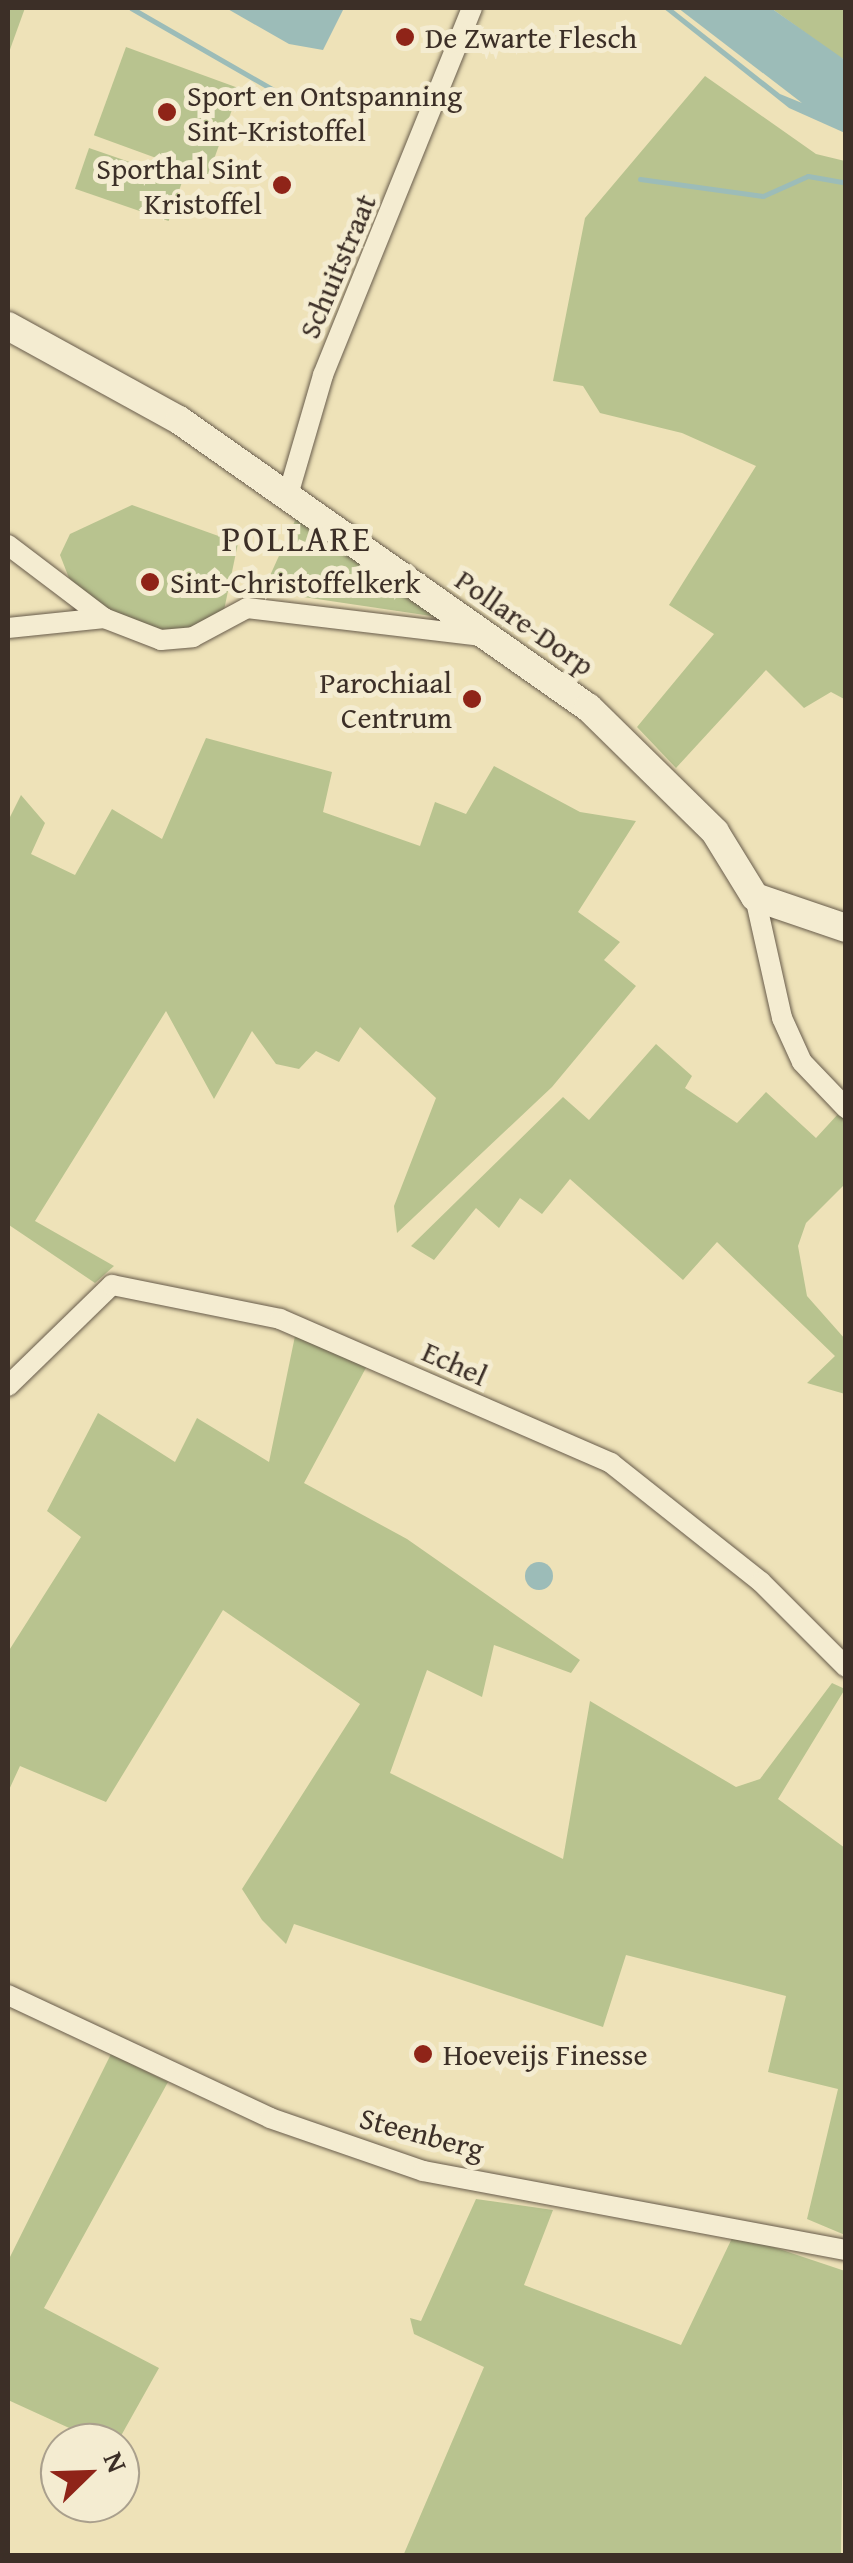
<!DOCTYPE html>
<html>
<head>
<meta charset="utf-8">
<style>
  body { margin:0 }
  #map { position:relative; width:853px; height:2563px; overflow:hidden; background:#eee2b8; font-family:"Gentium Book Plus",serif }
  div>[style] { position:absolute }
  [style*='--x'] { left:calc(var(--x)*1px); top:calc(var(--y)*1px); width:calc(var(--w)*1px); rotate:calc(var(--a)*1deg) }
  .green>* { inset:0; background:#b8c38f; transform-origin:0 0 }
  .water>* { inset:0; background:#9cbcb8 }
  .round { border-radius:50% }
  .pier>* { inset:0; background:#eee2b8 }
  .stream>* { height:5px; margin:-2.5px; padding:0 2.5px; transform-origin:2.5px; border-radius:2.5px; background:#9cbcb8 }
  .roads { filter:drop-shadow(0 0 2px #685c4b) drop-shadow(0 0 2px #685c4b) }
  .minor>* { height:20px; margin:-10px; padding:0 10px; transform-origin:10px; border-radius:10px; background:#f4ecd1 }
  .tertiary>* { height:28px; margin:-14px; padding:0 14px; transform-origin:14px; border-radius:14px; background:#f4ecd1 }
  .dots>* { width:28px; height:28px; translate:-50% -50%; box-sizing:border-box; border:5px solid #f4ecd1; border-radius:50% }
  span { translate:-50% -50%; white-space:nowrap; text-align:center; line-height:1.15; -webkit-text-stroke:10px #f4ecd1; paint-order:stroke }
  .poi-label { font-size:30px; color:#3c2f27 }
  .left { translate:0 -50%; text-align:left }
  .right { translate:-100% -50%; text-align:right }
  .street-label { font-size:30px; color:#3c2f27 }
  .quarter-label { font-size:35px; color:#3c2f27; letter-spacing:2.5px }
  .frame { position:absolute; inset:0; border:10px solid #3c2f27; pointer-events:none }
  .north { position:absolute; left:40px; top:2423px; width:100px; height:100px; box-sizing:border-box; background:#f4ecd1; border:2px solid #aaa08d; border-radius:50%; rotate:67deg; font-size:28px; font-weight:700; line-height:40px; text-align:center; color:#3c2f27 }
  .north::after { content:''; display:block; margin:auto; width:35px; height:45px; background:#8f2418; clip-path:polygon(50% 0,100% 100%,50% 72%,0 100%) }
</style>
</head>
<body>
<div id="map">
  <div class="green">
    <div style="clip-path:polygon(8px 8px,25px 8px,8px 55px)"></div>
    <div style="clip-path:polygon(771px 8px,845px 8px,845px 60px,836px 55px)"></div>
    <div style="left:126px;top:47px;width:121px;height:94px;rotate:20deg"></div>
    <div style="clip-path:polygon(705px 76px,816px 154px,845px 161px,846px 700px,831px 692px,804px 708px,766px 670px,676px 768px,637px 727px,714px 634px,669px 605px,756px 466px,682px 433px,600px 413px,583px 386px,553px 381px,585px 218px)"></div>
    <div style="left:89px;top:148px;width:99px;height:43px;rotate:19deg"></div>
    <div style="clip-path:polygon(132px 505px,238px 543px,223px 615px,168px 636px,100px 606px,69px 578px,60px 555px,70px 534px)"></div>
    <div style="clip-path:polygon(298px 514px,438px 617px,263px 591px)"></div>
    <div style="clip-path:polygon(206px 738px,332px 772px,323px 812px,420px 846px,435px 802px,466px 814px,494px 766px,580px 812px,636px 821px,578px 912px,620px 942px,604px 960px,636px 986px,552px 1087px,397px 1233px,394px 1206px,436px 1098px,360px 1027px,339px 1062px,316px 1051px,299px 1069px,276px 1064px,252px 1031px,214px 1099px,166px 1011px,35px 1221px,114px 1266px,95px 1283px,9px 1225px,8px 821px,21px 795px,45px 823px,31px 854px,75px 875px,112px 809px,162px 839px)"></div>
    <div style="clip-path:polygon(656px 1044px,692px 1076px,685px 1088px,737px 1123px,766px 1092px,816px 1138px,839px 1113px,845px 1121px,845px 1184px,806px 1223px,798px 1246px,807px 1296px,845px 1339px,845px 1394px,807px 1383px,835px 1356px,717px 1242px,683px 1280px,570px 1179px,542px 1214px,520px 1198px,499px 1228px,476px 1208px,434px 1260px,411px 1246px,563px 1097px,589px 1120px)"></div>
    <div style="clip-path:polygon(295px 1336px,368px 1364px,304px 1483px,407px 1539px,580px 1660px,571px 1673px,494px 1645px,482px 1697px,427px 1670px,390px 1773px,563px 1859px,590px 1701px,736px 1787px,760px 1779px,832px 1683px,845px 1689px,778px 1799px,845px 1848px,845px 2235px,807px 2219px,838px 2089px,768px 2072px,786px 1996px,626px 1955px,603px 2027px,294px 1924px,286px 1944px,262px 1920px,242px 1889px,360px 1704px,223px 1610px,106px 1802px,20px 1766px,8px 1792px,8px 1652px,81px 1537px,47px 1511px,98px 1413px,175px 1462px,197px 1418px,269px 1462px)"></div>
    <div style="clip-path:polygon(111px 2054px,168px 2082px,44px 2308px,159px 2368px,117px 2443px,102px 2443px,8px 2400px,8px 2261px)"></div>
    <div style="clip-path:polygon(476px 2199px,553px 2210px,524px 2285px,681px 2345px,734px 2234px,845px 2271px,841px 2555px,403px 2556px,484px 2367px,414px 2334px,410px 2318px,421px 2321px)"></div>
  </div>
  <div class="water">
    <div style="clip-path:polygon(226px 8px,344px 8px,323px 50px,289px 44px)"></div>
    <div style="clip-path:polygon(663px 8px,771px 8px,845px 60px,845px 133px,789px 108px)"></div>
    <div class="round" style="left:525px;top:1562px;width:28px;height:28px"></div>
  </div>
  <div class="pier">
    <div style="clip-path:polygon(671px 8px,678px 8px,802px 103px,780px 94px)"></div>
  </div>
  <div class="stream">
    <div style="--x:131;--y:8;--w:182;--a:29.9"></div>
    <div style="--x:640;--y:179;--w:124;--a:7.9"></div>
    <div style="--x:763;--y:196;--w:49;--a:-24"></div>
    <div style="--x:808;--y:176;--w:39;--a:10"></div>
  </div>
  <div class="roads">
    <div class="minor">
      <div style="--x:288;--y:495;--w:125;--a:-73.7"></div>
      <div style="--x:323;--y:375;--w:396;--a:-67.9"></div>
      <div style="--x:8;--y:545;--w:121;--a:37.2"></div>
      <div style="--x:104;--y:618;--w:61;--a:21.1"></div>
      <div style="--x:161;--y:640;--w:32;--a:-5"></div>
      <div style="--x:193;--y:637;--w:61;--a:-28.2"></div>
      <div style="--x:247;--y:608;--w:237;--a:6.8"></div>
      <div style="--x:8;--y:628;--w:97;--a:-5.9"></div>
      <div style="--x:755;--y:897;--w:124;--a:77.4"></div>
      <div style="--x:782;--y:1018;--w:48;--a:65.6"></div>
      <div style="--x:802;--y:1062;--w:64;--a:46.3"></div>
      <div style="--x:8;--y:1386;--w:145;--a:-44.2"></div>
      <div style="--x:112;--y:1285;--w:171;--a:11.4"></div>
      <div style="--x:280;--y:1319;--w:361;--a:23.5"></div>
      <div style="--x:611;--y:1463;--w:191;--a:38.4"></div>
      <div style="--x:761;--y:1582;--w:120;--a:45"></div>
      <div style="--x:8;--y:1995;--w:289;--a:25.1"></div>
      <div style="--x:270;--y:2118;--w:162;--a:19.1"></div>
      <div style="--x:423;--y:2171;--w:430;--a:10.6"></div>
    </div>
    <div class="tertiary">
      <div style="--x:8;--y:326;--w:195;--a:28.8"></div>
      <div style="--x:179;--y:420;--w:500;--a:35.1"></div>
      <div style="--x:588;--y:707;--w:178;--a:44.5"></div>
      <div style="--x:715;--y:832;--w:76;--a:58.4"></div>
      <div style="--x:755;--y:897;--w:96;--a:18.8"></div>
    </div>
  </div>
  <div class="dots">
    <div style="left:405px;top:37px;background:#8f2418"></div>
    <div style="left:167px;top:112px;background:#8f2418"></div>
    <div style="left:282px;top:185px;background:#8f2418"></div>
    <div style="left:150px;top:582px;background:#8f2418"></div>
    <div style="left:472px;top:699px;background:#8f2418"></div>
    <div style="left:423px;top:2054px;background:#8f2418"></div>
  </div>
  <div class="poi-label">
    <span class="left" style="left:425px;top:37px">De Zwarte Flesch</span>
    <span class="left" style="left:187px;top:112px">Sport en Ontspanning<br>Sint-Kristoffel</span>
    <span class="right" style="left:262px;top:185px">Sporthal Sint<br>Kristoffel</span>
    <span class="left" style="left:170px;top:582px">Sint-Christoffelkerk</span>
    <span class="right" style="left:452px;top:699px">Parochiaal<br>Centrum</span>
    <span class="left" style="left:443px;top:2054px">Hoeveijs Finesse</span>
  </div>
  <div class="street-label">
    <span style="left:337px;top:266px;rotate:-67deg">Schuitstraat</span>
    <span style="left:525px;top:622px;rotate:35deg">Pollare-Dorp</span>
    <span style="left:455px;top:1363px;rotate:24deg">Echel</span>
    <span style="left:422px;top:2133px;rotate:15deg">Steenberg</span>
  </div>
  <div class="quarter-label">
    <span style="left:297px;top:539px">POLLARE</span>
  </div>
  <div class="frame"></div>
  <div class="north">N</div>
</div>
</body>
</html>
